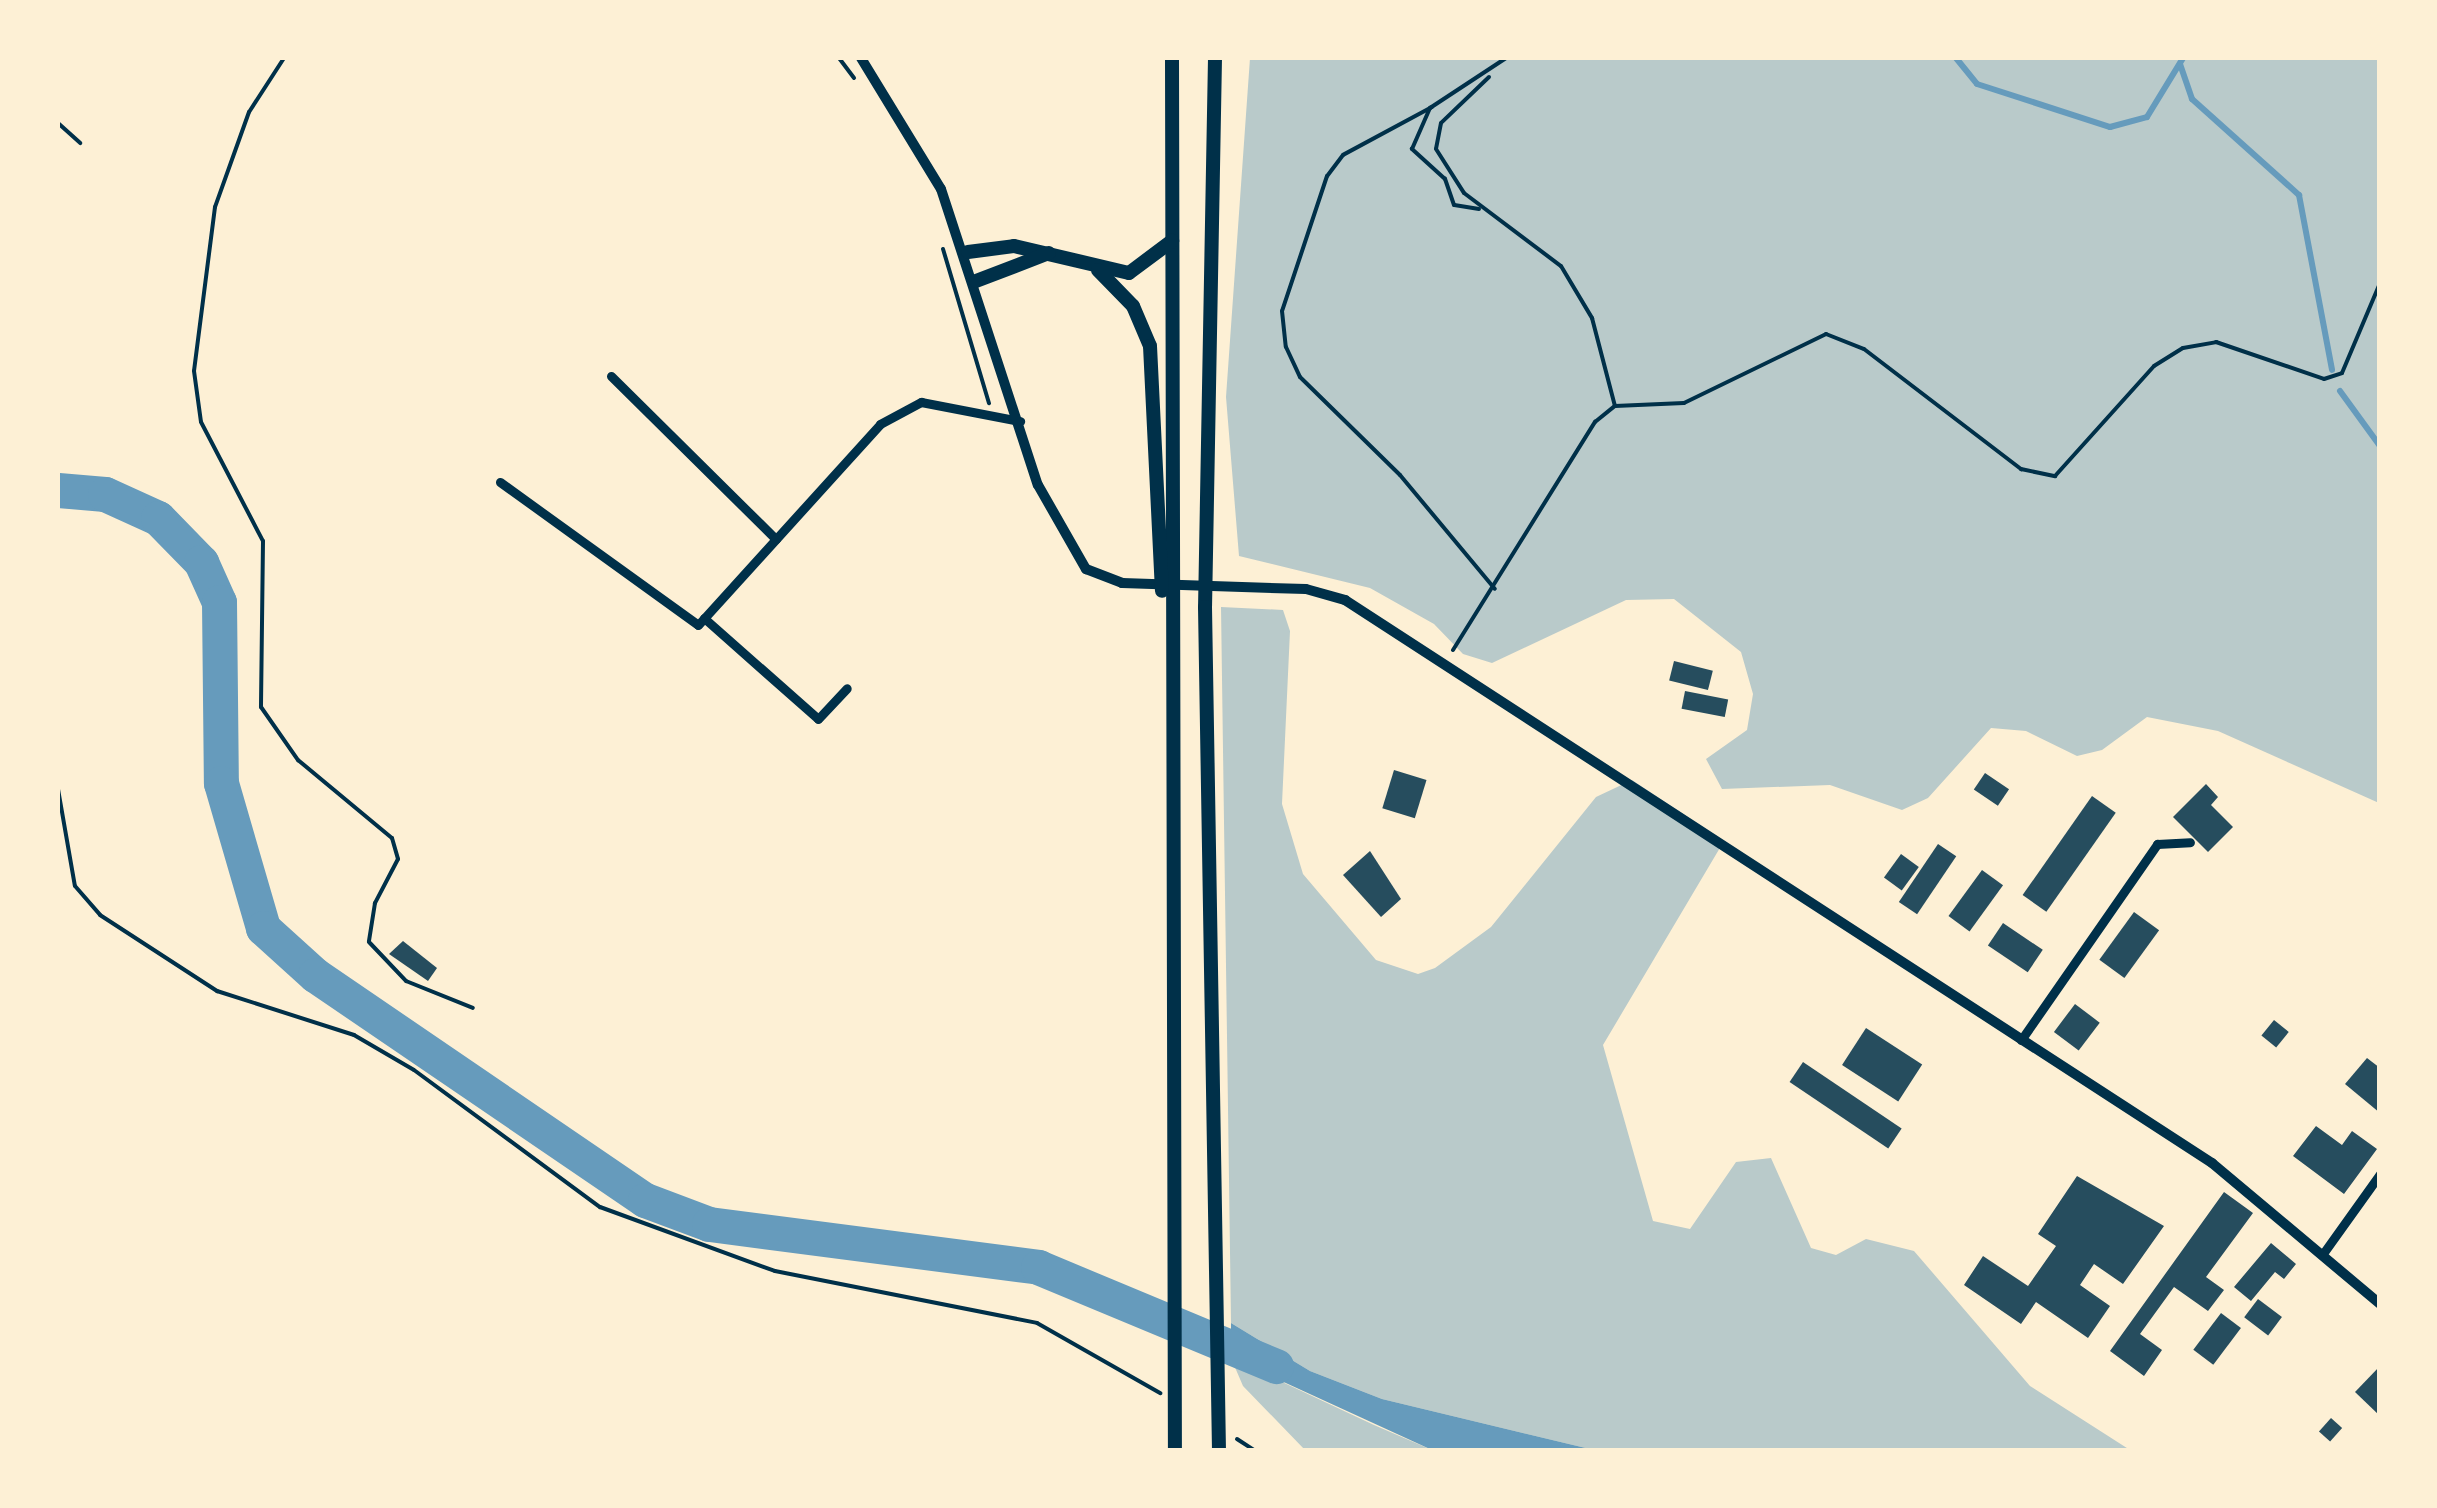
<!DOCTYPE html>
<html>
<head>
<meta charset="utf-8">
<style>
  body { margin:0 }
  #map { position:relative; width:2437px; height:1508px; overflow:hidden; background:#fdf0d5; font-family:"IBM Plex Sans",sans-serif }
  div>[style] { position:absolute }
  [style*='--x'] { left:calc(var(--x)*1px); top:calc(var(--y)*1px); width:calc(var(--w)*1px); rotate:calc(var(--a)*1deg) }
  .green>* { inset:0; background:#b9caca }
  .water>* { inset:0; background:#669bbc }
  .stream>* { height:6px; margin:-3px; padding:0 3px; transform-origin:3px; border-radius:3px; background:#669bbc }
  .river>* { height:35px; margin:-17.5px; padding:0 17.5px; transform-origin:17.5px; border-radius:17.5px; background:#669bbc }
  .building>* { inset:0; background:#264d5e; transform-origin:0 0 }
  .path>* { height:4px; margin:-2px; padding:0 2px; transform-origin:2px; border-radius:2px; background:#003049 }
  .service>* { height:4px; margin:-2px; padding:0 2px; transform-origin:2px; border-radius:2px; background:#003049 }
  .minor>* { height:9px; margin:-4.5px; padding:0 4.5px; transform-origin:4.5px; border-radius:4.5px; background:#003049 }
  .tertiary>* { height:10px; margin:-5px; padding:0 5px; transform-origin:5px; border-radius:5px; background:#003049 }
  .trunk>* { height:14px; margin:-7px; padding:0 7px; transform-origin:7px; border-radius:7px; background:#003049 }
  span { translate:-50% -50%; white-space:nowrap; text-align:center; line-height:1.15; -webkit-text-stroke:8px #fdf0d5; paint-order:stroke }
  .frame { position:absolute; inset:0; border:60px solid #fdf0d5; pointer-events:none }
</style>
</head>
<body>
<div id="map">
  <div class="green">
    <div style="clip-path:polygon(1250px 58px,2379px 58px,2379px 803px,2218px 731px,2147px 717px,2102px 750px,2077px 756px,2026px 731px,1991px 728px,1928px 798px,1902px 810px,1830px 785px,1722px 789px,1706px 759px,1747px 730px,1753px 694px,1741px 652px,1674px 599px,1626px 600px,1492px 663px,1463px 654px,1434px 624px,1370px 588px,1239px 556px,1226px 397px)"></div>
    <div style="clip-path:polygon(1221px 607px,1283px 610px,1290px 631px,1282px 804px,1303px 874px,1376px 960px,1418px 974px,1435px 968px,1491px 927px,1596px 797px,1632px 780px,1724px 841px,1603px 1045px,1653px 1221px,1690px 1229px,1736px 1162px,1771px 1158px,1811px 1248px,1836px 1255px,1866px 1239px,1914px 1251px,2030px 1386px,2130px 1450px,1594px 1450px,1382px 1399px,1310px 1371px,1231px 1323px)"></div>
    <div style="clip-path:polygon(1231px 1358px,1374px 1425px,1432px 1450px,1305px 1450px,1243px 1386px)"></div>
  </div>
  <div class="water">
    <div style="clip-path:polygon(1231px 1323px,1310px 1371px,1382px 1399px,1594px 1450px,1432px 1450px,1231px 1358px)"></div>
  </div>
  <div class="stream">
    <div style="--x:1956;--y:58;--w:33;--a:51"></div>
    <div style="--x:1977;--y:84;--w:140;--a:17.9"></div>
    <div style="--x:2110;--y:127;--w:38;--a:-15"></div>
    <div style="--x:2147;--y:117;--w:69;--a:-58.6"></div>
    <div style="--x:2180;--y:64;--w:37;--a:71"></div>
    <div style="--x:2192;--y:99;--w:144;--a:41.9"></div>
    <div style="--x:2299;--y:195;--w:178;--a:79.3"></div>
    <div style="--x:2340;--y:391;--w:68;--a:54"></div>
  </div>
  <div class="river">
    <div style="--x:58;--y:490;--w:47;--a:4.9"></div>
    <div style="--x:105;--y:494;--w:58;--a:24.4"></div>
    <div style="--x:158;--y:518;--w:62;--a:45.7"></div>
    <div style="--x:201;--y:562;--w:44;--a:65.8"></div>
    <div style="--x:219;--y:602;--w:181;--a:89.4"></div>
    <div style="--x:221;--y:783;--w:151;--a:73.8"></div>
    <div style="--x:263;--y:928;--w:70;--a:42.1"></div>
    <div style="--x:315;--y:975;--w:399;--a:34.3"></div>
    <div style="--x:645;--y:1200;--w:68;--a:20.6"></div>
    <div style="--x:709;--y:1224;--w:332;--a:7.4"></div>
    <div style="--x:1038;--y:1267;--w:258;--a:22.6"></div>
  </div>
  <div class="building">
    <div style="left:1674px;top:661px;width:40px;height:20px;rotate:14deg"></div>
    <div style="left:1685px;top:691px;width:44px;height:18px;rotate:11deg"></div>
    <div style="left:1394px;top:770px;width:34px;height:40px;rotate:17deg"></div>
    <div style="left:1985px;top:773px;width:29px;height:20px;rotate:34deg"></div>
    <div style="clip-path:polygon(2206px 784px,2218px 797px,2211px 805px,2233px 827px,2208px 852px,2173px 817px)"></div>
    <div style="left:2092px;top:796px;width:29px;height:121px;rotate:35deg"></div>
    <div style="left:1938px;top:844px;width:22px;height:70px;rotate:34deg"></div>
    <div style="clip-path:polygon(1370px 851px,1401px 899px,1381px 917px,1343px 875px)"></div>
    <div style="left:1901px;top:854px;width:22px;height:29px;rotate:36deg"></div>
    <div style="left:1982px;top:870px;width:26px;height:57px;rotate:36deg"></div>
    <div style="left:2134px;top:912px;width:31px;height:59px;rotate:36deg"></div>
    <div style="left:2003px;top:923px;width:48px;height:27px;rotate:34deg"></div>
    <div style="clip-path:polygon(403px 941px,437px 968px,428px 981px,389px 954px)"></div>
    <div style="left:2075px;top:1004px;width:31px;height:35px;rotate:37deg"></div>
    <div style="left:2274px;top:1020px;width:19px;height:20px;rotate:39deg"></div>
    <div style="left:1866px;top:1028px;width:67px;height:44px;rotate:33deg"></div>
    <div style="clip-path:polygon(2367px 1058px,2380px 1068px,2380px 1113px,2345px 1084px)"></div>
    <div style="left:1803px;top:1062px;width:119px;height:24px;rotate:34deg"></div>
    <div style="clip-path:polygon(2316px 1126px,2342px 1145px,2352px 1131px,2377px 1149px,2344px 1194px,2293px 1156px)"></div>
    <div style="clip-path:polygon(2077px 1176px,2164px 1226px,2123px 1284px,2094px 1264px,2080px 1285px,2110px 1306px,2088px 1338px,2036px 1302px,2021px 1324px,1964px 1285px,1983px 1256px,2028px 1286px,2056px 1246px,2038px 1234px)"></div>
    <div style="clip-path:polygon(2224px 1192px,2253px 1213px,2206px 1277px,2224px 1290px,2208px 1311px,2174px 1287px,2140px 1334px,2162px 1350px,2144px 1376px,2110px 1351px)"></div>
    <div style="clip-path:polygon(2271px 1243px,2296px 1264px,2284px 1279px,2275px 1272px,2251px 1301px,2234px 1287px)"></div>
    <div style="left:2258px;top:1299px;width:30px;height:23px;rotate:37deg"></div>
    <div style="left:2221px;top:1313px;width:25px;height:46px;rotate:37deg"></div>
    <div style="clip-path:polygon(2380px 1366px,2380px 1416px,2355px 1392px)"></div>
    <div style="left:2331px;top:1418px;width:15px;height:18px;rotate:42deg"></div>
  </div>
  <div class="path">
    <div style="--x:839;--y:58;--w:25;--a:53"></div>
    <div style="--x:1489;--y:77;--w:66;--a:136.2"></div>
    <div style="--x:1441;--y:123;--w:26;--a:101"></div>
    <div style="--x:1436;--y:149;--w:52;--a:57.5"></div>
    <div style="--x:1464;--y:193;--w:121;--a:37"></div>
    <div style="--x:1561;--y:266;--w:61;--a:59.2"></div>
    <div style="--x:1592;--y:318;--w:91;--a:75.4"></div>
    <div style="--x:1432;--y:107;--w:101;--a:151.7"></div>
    <div style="--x:1343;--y:155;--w:26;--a:127"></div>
    <div style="--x:1327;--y:176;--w:142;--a:108.4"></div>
    <div style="--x:1282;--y:311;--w:36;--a:84"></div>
    <div style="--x:1286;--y:347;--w:33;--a:65"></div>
    <div style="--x:1300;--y:377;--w:140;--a:44.4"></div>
    <div style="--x:1400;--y:475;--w:148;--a:50.2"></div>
    <div style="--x:58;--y:123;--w:30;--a:42"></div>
    <div style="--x:1479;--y:209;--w:25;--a:-171"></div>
    <div style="--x:1454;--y:205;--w:28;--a:-109"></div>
    <div style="--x:1445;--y:179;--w:45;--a:-137.7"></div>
    <div style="--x:1412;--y:149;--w:45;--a:-66.3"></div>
    <div style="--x:1430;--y:108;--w:91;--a:-33.3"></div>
    <div style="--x:943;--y:249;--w:161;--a:73.4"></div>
    <div style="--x:1453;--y:650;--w:269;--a:-58.1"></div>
    <div style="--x:1595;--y:422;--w:26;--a:-39"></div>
    <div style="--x:1615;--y:406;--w:69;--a:-2.5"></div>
    <div style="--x:1684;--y:403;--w:158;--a:-25.9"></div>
    <div style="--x:1826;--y:334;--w:41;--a:21.5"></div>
    <div style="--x:1864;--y:349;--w:198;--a:37.4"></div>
    <div style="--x:2021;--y:469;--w:35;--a:12"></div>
    <div style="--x:2055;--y:476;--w:148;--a:-48"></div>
    <div style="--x:2154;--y:366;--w:34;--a:-32"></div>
    <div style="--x:2183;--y:348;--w:34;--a:-10"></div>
    <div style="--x:2216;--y:342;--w:114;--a:18.9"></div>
    <div style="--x:2324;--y:379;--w:19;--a:-18"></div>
    <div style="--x:2342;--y:373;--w:98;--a:-67.1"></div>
    <div style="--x:58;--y:789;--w:98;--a:80.1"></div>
    <div style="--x:75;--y:886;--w:38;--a:49"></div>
    <div style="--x:100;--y:915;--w:140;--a:33"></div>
    <div style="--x:217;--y:991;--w:144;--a:17.8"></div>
    <div style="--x:354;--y:1035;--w:69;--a:30.3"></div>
    <div style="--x:414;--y:1070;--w:231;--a:36.4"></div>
    <div style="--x:600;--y:1207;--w:186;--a:20.1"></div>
    <div style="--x:775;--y:1271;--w:267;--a:11.2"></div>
    <div style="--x:1037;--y:1323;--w:142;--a:29.6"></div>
    <div style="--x:1237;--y:1439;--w:20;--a:33"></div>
  </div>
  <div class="service">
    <div style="--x:284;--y:58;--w:64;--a:122.9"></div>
    <div style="--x:249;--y:112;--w:101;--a:109.7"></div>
    <div style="--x:215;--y:207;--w:165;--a:97.3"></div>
    <div style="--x:194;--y:371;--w:51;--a:82.2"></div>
    <div style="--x:201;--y:422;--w:134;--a:62.5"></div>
    <div style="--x:263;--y:541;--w:166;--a:90.7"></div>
    <div style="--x:261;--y:707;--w:65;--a:55.1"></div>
    <div style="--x:298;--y:760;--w:122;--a:39.7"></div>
    <div style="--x:392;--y:838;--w:22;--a:74"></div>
    <div style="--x:398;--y:859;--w:50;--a:117.6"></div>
    <div style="--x:375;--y:903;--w:39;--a:99"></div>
    <div style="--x:369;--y:942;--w:54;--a:46.5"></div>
    <div style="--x:406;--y:981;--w:72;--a:21.9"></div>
  </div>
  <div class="minor">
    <div style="--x:611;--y:376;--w:232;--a:44.7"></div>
    <div style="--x:500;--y:482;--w:244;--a:35.8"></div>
    <div style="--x:698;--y:625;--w:271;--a:-47.8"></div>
    <div style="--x:880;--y:424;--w:47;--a:-28.2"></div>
    <div style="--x:921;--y:402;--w:101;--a:10.9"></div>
    <div style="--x:704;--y:618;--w:152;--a:41.5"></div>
    <div style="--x:818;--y:719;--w:42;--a:-46.9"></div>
    <div style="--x:2021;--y:1040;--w:239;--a:-55.2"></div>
    <div style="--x:2157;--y:844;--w:33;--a:-3"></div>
    <div style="--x:2322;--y:1255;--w:100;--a:-54.4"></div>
  </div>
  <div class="tertiary">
    <div style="--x:861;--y:58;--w:153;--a:58.6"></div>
    <div style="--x:941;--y:189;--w:311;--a:71.9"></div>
    <div style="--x:1038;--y:485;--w:97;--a:60.3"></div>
    <div style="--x:1086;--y:569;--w:39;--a:21"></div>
    <div style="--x:1122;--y:583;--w:184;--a:1.9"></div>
    <div style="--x:1306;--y:589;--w:41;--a:15.8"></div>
    <div style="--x:1345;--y:600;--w:1034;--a:33"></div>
    <div style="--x:2212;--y:1163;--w:219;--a:40"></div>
  </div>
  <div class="trunk">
    <div style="--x:1172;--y:58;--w:1392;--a:89.88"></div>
    <div style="--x:1215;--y:58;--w:549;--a:91.04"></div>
    <div style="--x:1205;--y:607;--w:843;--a:89.05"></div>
    <div style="--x:968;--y:252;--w:46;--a:-7.4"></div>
    <div style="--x:1014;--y:246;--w:118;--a:13.2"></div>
    <div style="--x:1129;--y:273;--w:54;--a:-36.7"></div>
    <div style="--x:1098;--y:270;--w:50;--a:45.8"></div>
    <div style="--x:1133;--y:306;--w:43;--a:67"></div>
    <div style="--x:1150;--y:346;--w:245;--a:87.2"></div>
    <div style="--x:976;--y:281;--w:78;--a:-21"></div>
  </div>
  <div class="frame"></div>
</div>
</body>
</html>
